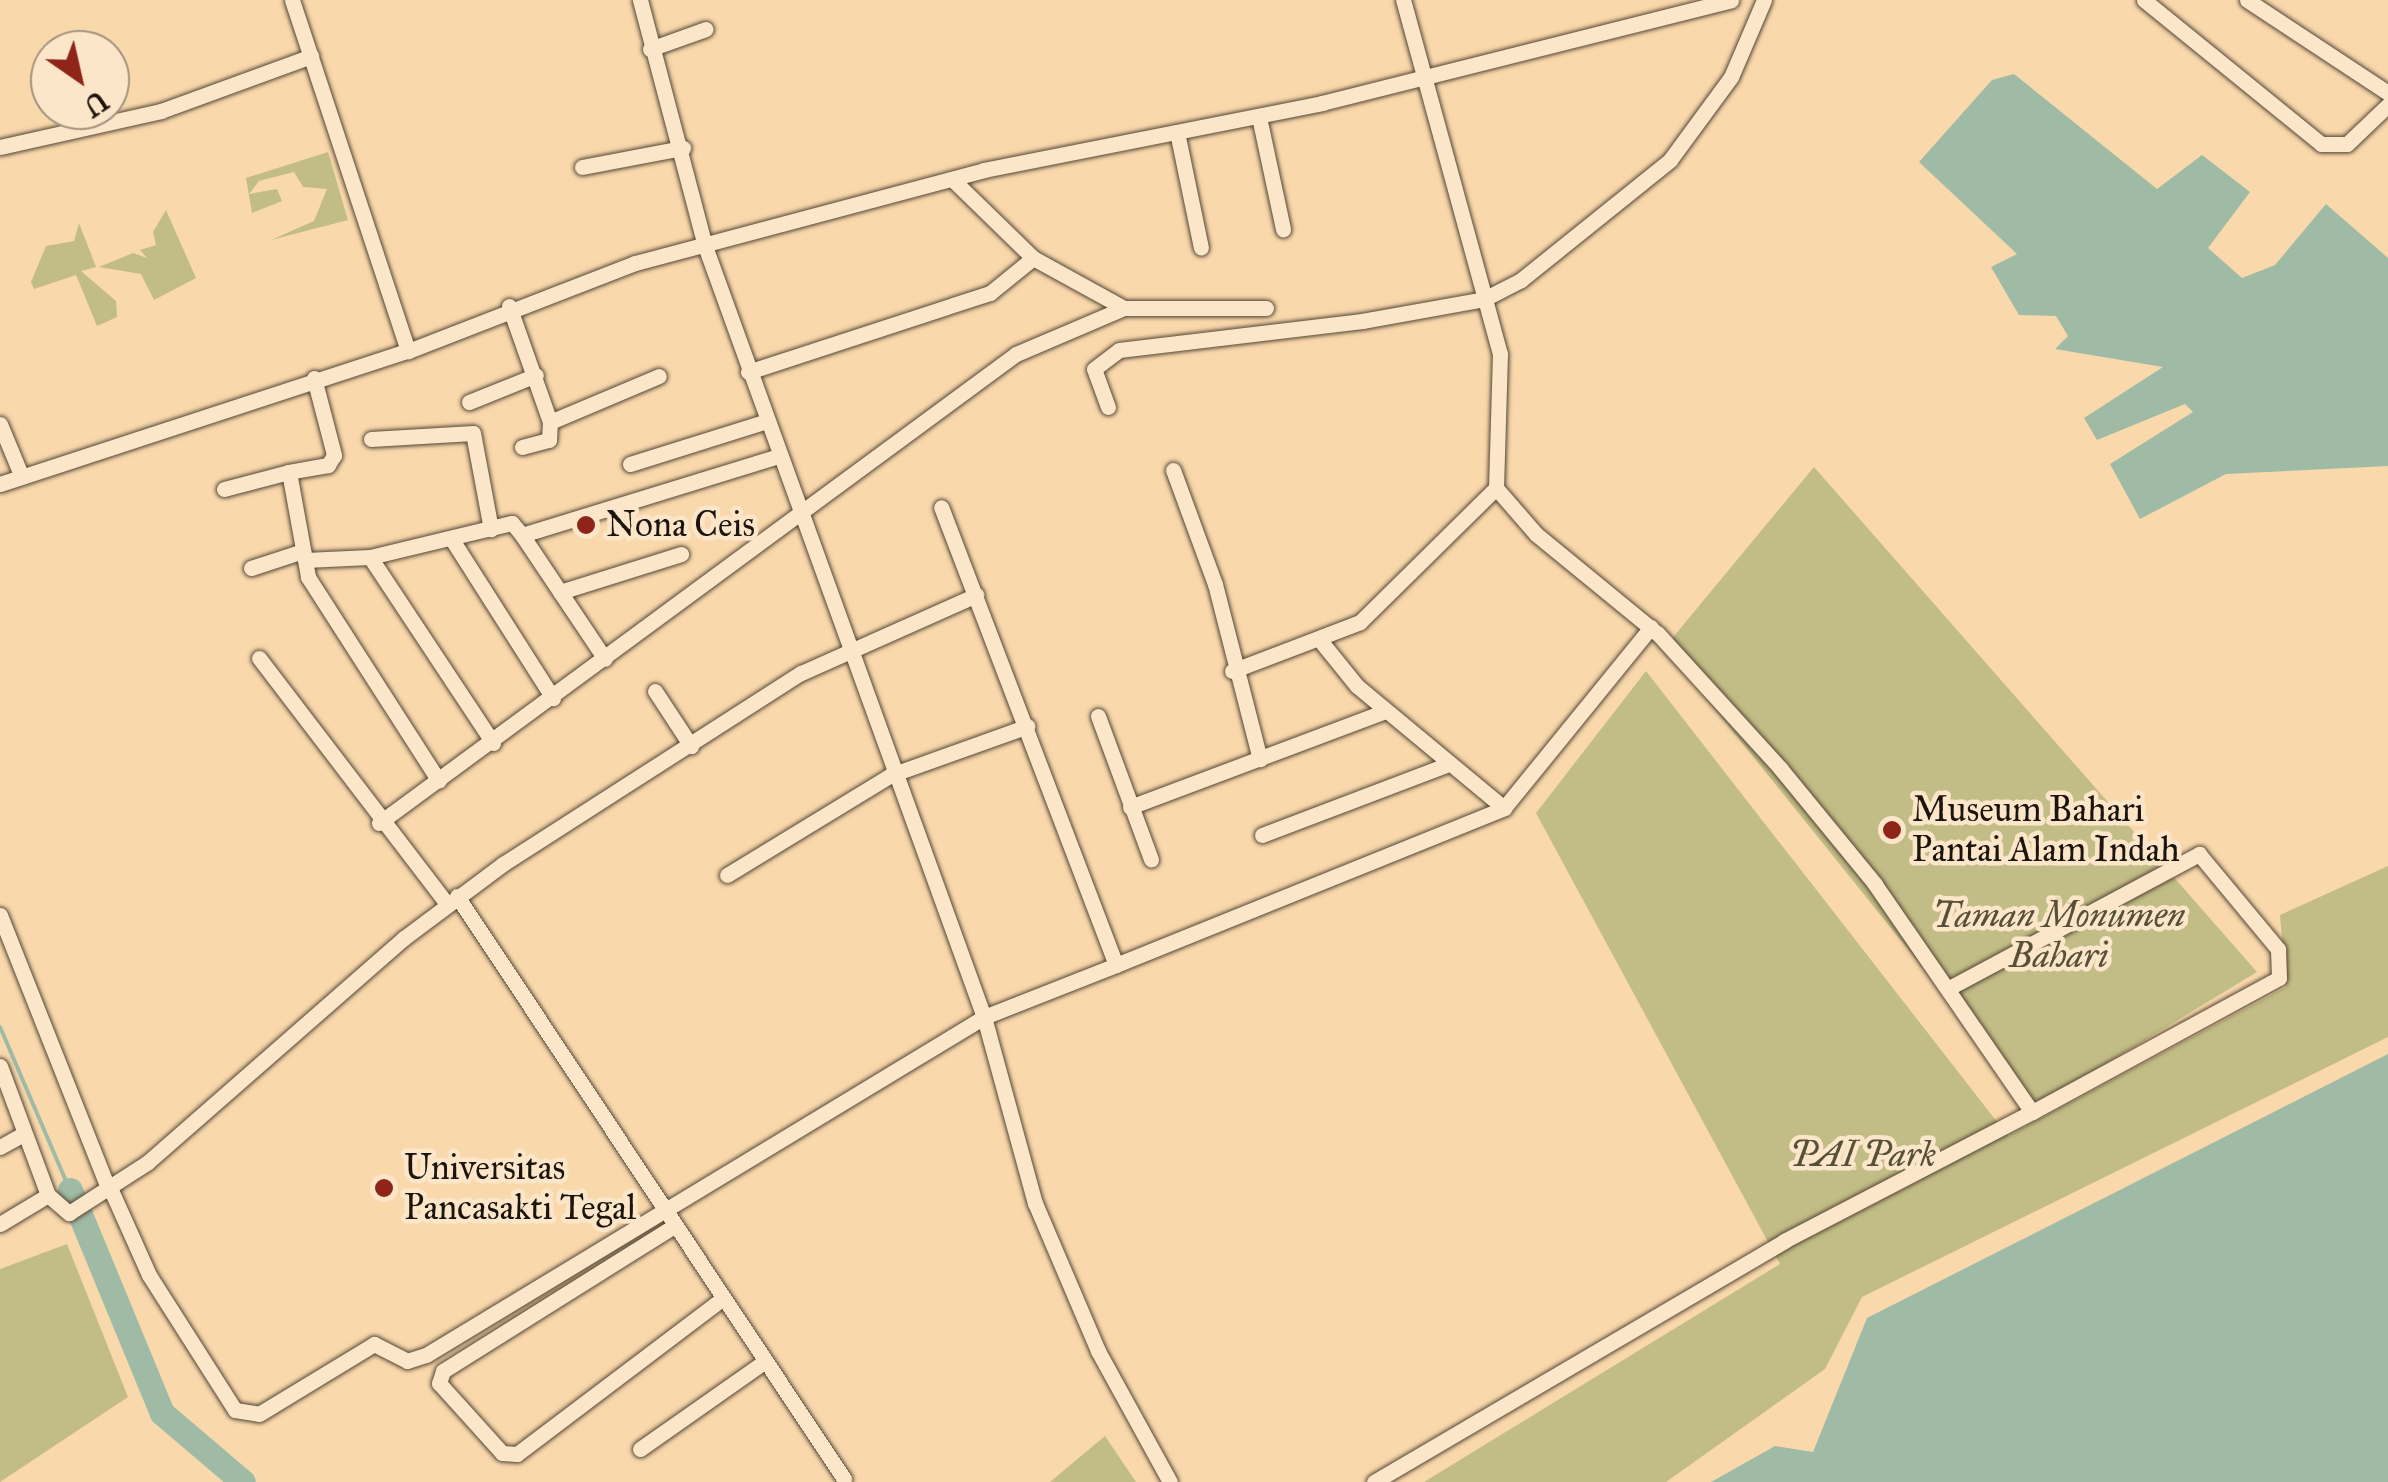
<!DOCTYPE html>
<html>
<head>
<meta charset="utf-8">
<style>
  body { margin:0 }
  #map { position:relative; width:2388px; height:1482px; overflow:hidden; background:#f9d8ac; font-family:"IM FELL Great Primer",serif }
  div>[style] { position:absolute }
  [style*='--x'] { left:calc(var(--x)*1px); top:calc(var(--y)*1px); width:calc(var(--w)*1px); rotate:calc(var(--a)*1deg) }
  .green>* { inset:0; background:#c2bd86 }
  .water>* { inset:0; background:#9fbba5 }
  .stream>* { height:4px; margin:-2px; padding:0 2px; transform-origin:2px; border-radius:2px; background:#9fbba5 }
  .river>* { height:25px; margin:-12.5px; padding:0 12.5px; transform-origin:12.5px; border-radius:12.5px; background:#9fbba5 }
  .roads { filter:drop-shadow(0 0 2px #544635) drop-shadow(0 0 2px #544635) }
  .minor>* { height:15px; margin:-7.5px; padding:0 7.5px; transform-origin:7.5px; border-radius:7.5px; background:#fbe6c9 }
  .dots>* { width:28px; height:28px; translate:-50% -50%; box-sizing:border-box; border:5px solid #fbe6c9; border-radius:50% }
  span { translate:-50% -50%; white-space:nowrap; text-align:center; line-height:1.15; -webkit-text-stroke:9px #fbe6c9; paint-order:stroke }
  .poi-label { font-size:35px; color:#1d150d }
  .left { translate:0 -50%; text-align:left }
  .park-label { font-size:35px; color:#575037; font-style:italic }
  .north { position:absolute; left:30px; top:30px; width:100px; height:100px; box-sizing:border-box; background:#fbe6c9; border:2px solid #a2927e; border-radius:50%; rotate:146deg; font-size:28px; font-weight:700; line-height:40px; text-align:center; color:#1d150d }
  .north::after { content:''; display:block; margin:auto; width:35px; height:45px; background:#8f2418; clip-path:polygon(50% 0,100% 100%,50% 72%,0 100%) }
</style>
</head>
<body>
<div id="map">
  <div class="green">
    <div style="clip-path:polygon(328px 152px,348px 220px,271px 240px,314px 221px,327px 189px,303px 187px,294px 172px,259px 181px,249px 194px,277px 189px,282px 201px,252px 213px,246px 178px)"></div>
    <div style="clip-path:polygon(166px 210px,196px 278px,154px 300px,141px 274px,99px 267px,133px 253px,147px 258px,140px 250px,156px 245px,153px 232px)"></div>
    <div style="clip-path:polygon(79px 223px,96px 267px,81px 271px,116px 301px,117px 317px,97px 326px,76px 275px,34px 289px,31px 282px,46px 246px,74px 241px)"></div>
    <div style="clip-path:polygon(1814px 467px,2257px 972px,2046px 1100px,2030px 1101px,1665px 647px)"></div>
    <div style="clip-path:polygon(1646px 671px,2008px 1136px,2286px 987px,2280px 915px,2388px 866px,2388px 1037px,1862px 1297px,1825px 1369px,1666px 1482px,1424px 1482px,1780px 1264px,1536px 813px)"></div>
    <div style="clip-path:polygon(67px 1244px,128px 1397px,0 1482px,0 1269px)"></div>
    <div style="clip-path:polygon(1105px 1436px,1136px 1482px,1050px 1482px)"></div>
  </div>
  <div class="water">
    <div style="clip-path:polygon(2014px 74px,2157px 189px,2202px 155px,2250px 192px,2208px 248px,2242px 278px,2275px 265px,2326px 204px,2388px 258px,2388px 466px,2226px 474px,2140px 519px,2110px 464px,2193px 412px,2185px 404px,2097px 440px,2084px 418px,2163px 367px,2055px 349px,2068px 336px,2056px 316px,2019px 315px,1991px 267px,2017px 254px,1919px 162px,1992px 80px)"></div>
    <div style="clip-path:polygon(2388px 1054px,2388px 1482px,1711px 1482px,1775px 1446px,1813px 1452px,1867px 1318px)"></div>
  </div>
  <div class="stream">
    <div style="--x:0;--y:1027;--w:177;--a:66.8"></div>
  </div>
  <div class="river">
    <div style="--x:70;--y:1190;--w:241;--a:67.6"></div>
    <div style="--x:162;--y:1413;--w:106;--a:40.4"></div>
  </div>
  <div class="roads">
    <div class="minor">
      <div style="--x:292;--y:0;--w:370;--a:71.7"></div>
      <div style="--x:640;--y:0;--w:254;--a:75.2"></div>
      <div style="--x:705;--y:246;--w:820;--a:70.11"></div>
      <div style="--x:984;--y:1017;--w:193;--a:74.7"></div>
      <div style="--x:1035;--y:1203;--w:161;--a:66.9"></div>
      <div style="--x:1098;--y:1351;--w:149;--a:61.2"></div>
      <div style="--x:2144;--y:0;--w:228;--a:39.1"></div>
      <div style="--x:2321;--y:144;--w:26;--a:0"></div>
      <div style="--x:2347;--y:144;--w:57;--a:-43.6"></div>
      <div style="--x:2247;--y:0;--w:169;--a:33.4"></div>
      <div style="--x:650;--y:49;--w:59;--a:-19.7"></div>
      <div style="--x:1259;--y:117;--w:115;--a:77.9"></div>
      <div style="--x:1177;--y:132;--w:118;--a:78.3"></div>
      <div style="--x:0;--y:147;--w:165;--a:-12.6"></div>
      <div style="--x:161;--y:111;--w:160;--a:-20.1"></div>
      <div style="--x:582;--y:167;--w:103;--a:-10.7"></div>
      <div style="--x:509;--y:306;--w:123;--a:70.5"></div>
      <div style="--x:1124;--y:308;--w:142;--a:0"></div>
      <div style="--x:748;--y:372;--w:255;--a:-18.1"></div>
      <div style="--x:990;--y:293;--w:55;--a:-39.1"></div>
      <div style="--x:314;--y:378;--w:80;--a:75.4"></div>
      <div style="--x:334;--y:455;--w:12;--a:121"></div>
      <div style="--x:328;--y:465;--w:40;--a:170"></div>
      <div style="--x:289;--y:472;--w:107;--a:79.7"></div>
      <div style="--x:308;--y:577;--w:242;--a:57.3"></div>
      <div style="--x:469;--y:402;--w:72;--a:-21.9"></div>
      <div style="--x:1108;--y:407;--w:40;--a:-110.2"></div>
      <div style="--x:1094;--y:369;--w:31;--a:-37"></div>
      <div style="--x:1119;--y:350;--w:245;--a:-6.8"></div>
      <div style="--x:1362;--y:321;--w:124;--a:-10.2"></div>
      <div style="--x:1484;--y:299;--w:42;--a:-27.2"></div>
      <div style="--x:1521;--y:280;--w:191;--a:-38.8"></div>
      <div style="--x:1670;--y:160;--w:103;--a:-53.7"></div>
      <div style="--x:1731;--y:77;--w:84;--a:-66.8"></div>
      <div style="--x:0;--y:424;--w:57;--a:67.5"></div>
      <div style="--x:371;--y:439;--w:102;--a:-3.4"></div>
      <div style="--x:473;--y:433;--w:98;--a:79.4"></div>
      <div style="--x:522;--y:447;--w:28;--a:-15"></div>
      <div style="--x:549;--y:440;--w:18;--a:-87"></div>
      <div style="--x:550;--y:422;--w:118;--a:-22.9"></div>
      <div style="--x:630;--y:464;--w:144;--a:-17.4"></div>
      <div style="--x:1173;--y:470;--w:121;--a:69.8"></div>
      <div style="--x:1215;--y:584;--w:181;--a:75.6"></div>
      <div style="--x:0;--y:484;--w:429;--a:-18.1"></div>
      <div style="--x:408;--y:351;--w:243;--a:-21.2"></div>
      <div style="--x:635;--y:263;--w:361;--a:-14.9"></div>
      <div style="--x:984;--y:170;--w:345;--a:-11.2"></div>
      <div style="--x:1322;--y:103;--w:422;--a:-14.1"></div>
      <div style="--x:224;--y:489;--w:67;--a:-14.7"></div>
      <div style="--x:522;--y:535;--w:149;--a:56.2"></div>
      <div style="--x:451;--y:538;--w:190;--a:57.5"></div>
      <div style="--x:370;--y:557;--w:223;--a:56.5"></div>
      <div style="--x:305;--y:560;--w:65;--a:-2.6"></div>
      <div style="--x:370;--y:557;--w:146;--a:-13.5"></div>
      <div style="--x:512;--y:523;--w:16;--a:50"></div>
      <div style="--x:522;--y:535;--w:268;--a:-17.1"></div>
      <div style="--x:251;--y:568;--w:55;--a:-18.1"></div>
      <div style="--x:560;--y:592;--w:127;--a:-17.4"></div>
      <div style="--x:259;--y:658;--w:310;--a:52.6"></div>
      <div style="--x:1232;--y:671;--w:137;--a:-20.9"></div>
      <div style="--x:1360;--y:622;--w:191;--a:-44.6"></div>
      <div style="--x:655;--y:691;--w:66;--a:56.8"></div>
      <div style="--x:1098;--y:716;--w:153;--a:69.7"></div>
      <div style="--x:1130;--y:807;--w:273;--a:-20.6"></div>
      <div style="--x:1504;--y:808;--w:233;--a:-50.9"></div>
      <div style="--x:379;--y:823;--w:791;--a:-36.36"></div>
      <div style="--x:1016;--y:354;--w:117;--a:-23.1"></div>
      <div style="--x:1124;--y:308;--w:104;--a:-151.2"></div>
      <div style="--x:1033;--y:258;--w:113;--a:-135.7"></div>
      <div style="--x:1262;--y:835;--w:197;--a:-20.8"></div>
      <div style="--x:727;--y:875;--w:192;--a:-31.4"></div>
      <div style="--x:891;--y:775;--w:145;--a:-19.7"></div>
      <div style="--x:457;--y:896;--w:700;--a:56.42"></div>
      <div style="--x:0;--y:915;--w:297;--a:68.4"></div>
      <div style="--x:1116;--y:965;--w:419;--a:-22"></div>
      <div style="--x:1504;--y:808;--w:191;--a:-140.3"></div>
      <div style="--x:1357;--y:686;--w:54;--a:-129"></div>
      <div style="--x:1949;--y:988;--w:284;--a:-28.2"></div>
      <div style="--x:2199;--y:854;--w:124;--a:50.3"></div>
      <div style="--x:2278;--y:949;--w:29;--a:88"></div>
      <div style="--x:2279;--y:978;--w:281;--a:151.5"></div>
      <div style="--x:0;--y:1066;--w:138;--a:69.6"></div>
      <div style="--x:48;--y:1195;--w:28;--a:41"></div>
      <div style="--x:69;--y:1213;--w:94;--a:-32.8"></div>
      <div style="--x:148;--y:1162;--w:340;--a:-41.2"></div>
      <div style="--x:404;--y:938;--w:124;--a:-36.8"></div>
      <div style="--x:503;--y:864;--w:354;--a:-32.7"></div>
      <div style="--x:801;--y:673;--w:192;--a:-24"></div>
      <div style="--x:0;--y:1147;--w:26;--a:-29"></div>
      <div style="--x:111;--y:1190;--w:93;--a:65.9"></div>
      <div style="--x:149;--y:1275;--w:160;--a:57.5"></div>
      <div style="--x:235;--y:1410;--w:24;--a:9"></div>
      <div style="--x:259;--y:1414;--w:135;--a:-31.3"></div>
      <div style="--x:374;--y:1344;--w:37;--a:27"></div>
      <div style="--x:407;--y:1361;--w:20;--a:-18"></div>
      <div style="--x:426;--y:1355;--w:652;--a:-31.2"></div>
      <div style="--x:984;--y:1017;--w:142;--a:-21.5"></div>
      <div style="--x:1116;--y:965;--w:490;--a:-110.9"></div>
      <div style="--x:0;--y:1224;--w:56;--a:-31.1"></div>
      <div style="--x:674;--y:1226;--w:273;--a:147.9"></div>
      <div style="--x:443;--y:1371;--w:13;--a:108"></div>
      <div style="--x:439;--y:1383;--w:94;--a:48"></div>
      <div style="--x:502;--y:1453;--w:15;--a:4"></div>
      <div style="--x:517;--y:1454;--w:253;--a:-37.1"></div>
      <div style="--x:640;--y:1449;--w:153;--a:-35.1"></div>
      <div style="--x:1374;--y:1482;--w:476;--a:-30.4"></div>
      <div style="--x:1784;--y:1241;--w:280;--a:-27.5"></div>
      <div style="--x:2032;--y:1112;--w:277;--a:-124.6"></div>
      <div style="--x:1875;--y:884;--w:149;--a:-129.3"></div>
      <div style="--x:1781;--y:769;--w:183;--a:-132.3"></div>
      <div style="--x:1658;--y:634;--w:158;--a:-140.7"></div>
      <div style="--x:1536;--y:534;--w:61;--a:-131"></div>
      <div style="--x:1496;--y:488;--w:134;--a:-88.3"></div>
      <div style="--x:1500;--y:354;--w:367;--a:-105.3"></div>
    </div>
  </div>
  <div class="dots">
    <div style="left:586px;top:525px;background:#8f2418"></div>
    <div style="left:1892px;top:830px;background:#8f2418"></div>
    <div style="left:384px;top:1188px;background:#8f2418"></div>
  </div>
  <div class="poi-label">
    <span class="left" style="left:606px;top:525px">Nona Ceis</span>
    <span class="left" style="left:1912px;top:830px">Museum Bahari<br>Pantai Alam Indah</span>
    <span class="left" style="left:404px;top:1188px">Universitas<br>Pancasakti Tegal</span>
  </div>
  <div class="park-label">
    <span style="left:2059px;top:936px">Taman Monumen<br>Bahari</span>
    <span style="left:1863px;top:1155px">PAI Park</span>
  </div>
  <div class="north">U</div>
</div>
</body>
</html>
